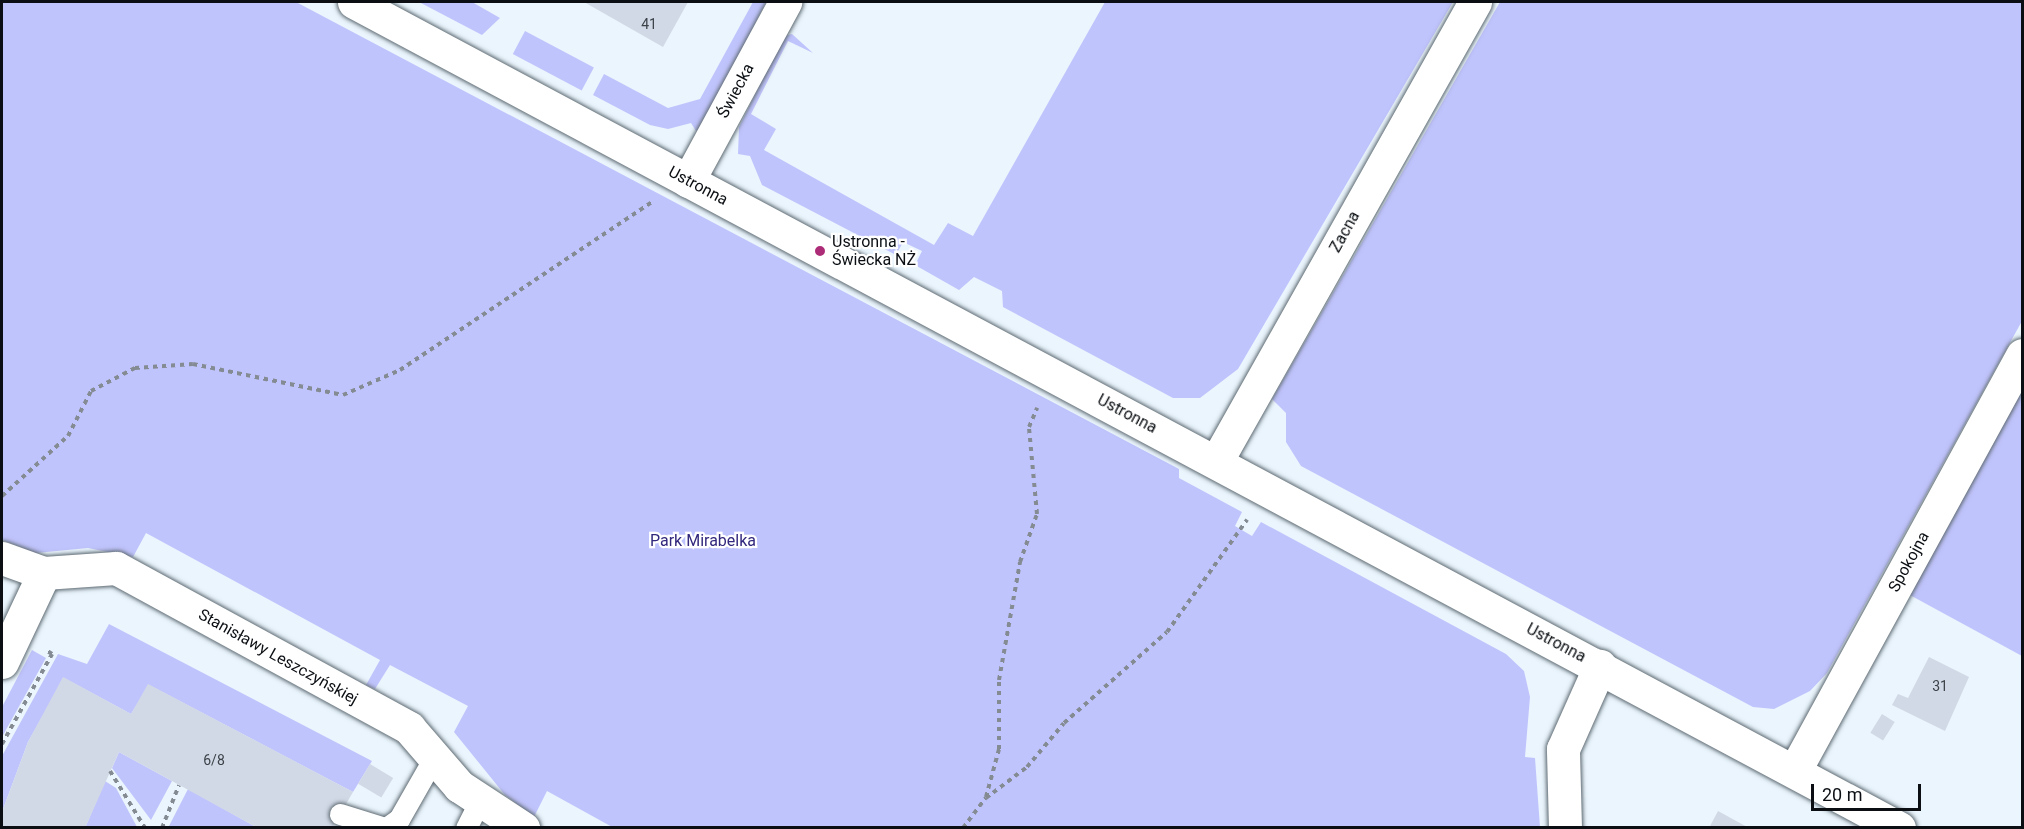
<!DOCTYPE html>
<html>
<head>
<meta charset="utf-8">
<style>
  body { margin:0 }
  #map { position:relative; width:2024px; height:829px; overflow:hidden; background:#eaf5fd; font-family:Roboto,sans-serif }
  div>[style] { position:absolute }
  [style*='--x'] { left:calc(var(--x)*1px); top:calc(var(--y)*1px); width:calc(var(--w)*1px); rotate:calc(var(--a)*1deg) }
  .green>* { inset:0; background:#c0c4fc; transform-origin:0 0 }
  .building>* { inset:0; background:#d1d9e6; transform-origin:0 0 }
  .path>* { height:4px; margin-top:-2px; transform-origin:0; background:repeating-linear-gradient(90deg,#848b92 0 4.5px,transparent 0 9px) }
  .roads { filter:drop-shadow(0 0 2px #5e6a72) drop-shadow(0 0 2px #5e6a72) }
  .service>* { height:21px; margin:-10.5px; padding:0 10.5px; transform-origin:10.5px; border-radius:10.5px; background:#fff }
  .minor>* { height:33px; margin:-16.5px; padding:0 16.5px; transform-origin:16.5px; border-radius:16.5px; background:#fff }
  .dots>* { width:16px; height:16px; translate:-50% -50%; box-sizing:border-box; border:3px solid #fff; border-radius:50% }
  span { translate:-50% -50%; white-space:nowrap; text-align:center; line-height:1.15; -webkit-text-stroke:4.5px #fff; paint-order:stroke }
  .number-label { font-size:14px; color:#3c4248 }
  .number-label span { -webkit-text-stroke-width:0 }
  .street-label { font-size:16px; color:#0b0f13 }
  .poi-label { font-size:16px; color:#0b0f13 }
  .left { translate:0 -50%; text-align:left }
  .park-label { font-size:16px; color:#32287d }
  .frame { position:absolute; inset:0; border:3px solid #0b0f13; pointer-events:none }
  .scale { position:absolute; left:1811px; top:784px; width:110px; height:27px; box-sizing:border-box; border:3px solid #0b0f13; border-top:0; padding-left:8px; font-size:18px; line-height:21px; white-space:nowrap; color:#0b0f13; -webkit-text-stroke:4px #fff; paint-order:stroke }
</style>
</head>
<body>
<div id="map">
  <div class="green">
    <div style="clip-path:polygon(2px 2px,296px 2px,1179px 469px,1179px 478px,1242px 512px,1235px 526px,1252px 536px,1261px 522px,1506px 654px,1524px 671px,1530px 697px,1525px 757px,1535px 758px,1540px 827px,614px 828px,547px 791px,534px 817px,505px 795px,454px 732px,468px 706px,390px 665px,375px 689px,366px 685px,380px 660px,146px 533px,133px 557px,88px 548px,36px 553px,2px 540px)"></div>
    <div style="clip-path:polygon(419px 2px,472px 2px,500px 18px,482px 35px)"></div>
    <div style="clip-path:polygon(753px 2px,766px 2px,706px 122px,696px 131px,691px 123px,668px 129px,650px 125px,593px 95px,604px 74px,668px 108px,700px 99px)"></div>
    <div style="clip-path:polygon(1105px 2px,1453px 2px,1238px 369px,1200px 398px,1173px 398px,1003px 307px,1002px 291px,974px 277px,959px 290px,915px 265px,922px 251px,903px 242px,896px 255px,762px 185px,750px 156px,738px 154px,739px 127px,784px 36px,792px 34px,813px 53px,788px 41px,751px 114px,776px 129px,764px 150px,934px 245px,948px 223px,973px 236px)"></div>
    <div style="clip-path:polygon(1500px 2px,2022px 2px,2022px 321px,1827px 673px,1810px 691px,1774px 709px,1753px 707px,1301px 466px,1286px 442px,1286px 413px,1272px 399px)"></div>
    <div style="left:525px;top:31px;width:78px;height:26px;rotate:28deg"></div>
    <div style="clip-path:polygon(2022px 381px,2022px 656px,1908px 594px)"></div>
    <div style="clip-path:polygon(109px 624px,372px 761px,353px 792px,149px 685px,131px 714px,64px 678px,28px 742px,2px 812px,2px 756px,58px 654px,87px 664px)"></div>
    <div style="clip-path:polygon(32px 650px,46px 658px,2px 737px,2px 707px)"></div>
    <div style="clip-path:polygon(119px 752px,172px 781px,151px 820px,112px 768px)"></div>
    <div style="clip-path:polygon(105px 781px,116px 788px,137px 827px,85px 828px)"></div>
    <div style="clip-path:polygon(188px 789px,258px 828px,168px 828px)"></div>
  </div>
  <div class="building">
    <div style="clip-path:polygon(584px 2px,688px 2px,663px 47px)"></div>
    <div style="clip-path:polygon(1929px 657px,1969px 677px,1945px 731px,1892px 705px,1898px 694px,1908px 698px)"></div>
    <div style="clip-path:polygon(63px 677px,131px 714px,148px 684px,353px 792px,332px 828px,258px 828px,119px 752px,85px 828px,2px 828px,2px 812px,28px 742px)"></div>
    <div style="left:1882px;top:714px;width:15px;height:22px;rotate:32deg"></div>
    <div style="left:370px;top:764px;width:27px;height:23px;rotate:31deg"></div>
    <div style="clip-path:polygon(1718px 811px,1749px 828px,1709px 828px)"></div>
  </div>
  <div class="path">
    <div style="--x:2;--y:496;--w:89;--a:-42.3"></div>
    <div style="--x:68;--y:436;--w:51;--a:-62.9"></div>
    <div style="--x:91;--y:391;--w:50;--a:-27.6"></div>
    <div style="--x:135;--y:368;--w:58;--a:-3.9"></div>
    <div style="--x:193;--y:364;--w:153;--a:11.7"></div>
    <div style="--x:343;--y:395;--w:62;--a:-23.7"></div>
    <div style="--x:400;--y:370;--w:304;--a:-33.7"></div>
    <div style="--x:2;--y:744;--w:103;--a:-60.9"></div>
    <div style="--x:52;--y:654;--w:7;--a:-146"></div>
    <div style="--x:110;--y:771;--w:67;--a:58.4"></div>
    <div style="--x:986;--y:797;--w:50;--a:-74.8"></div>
    <div style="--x:999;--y:749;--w:69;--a:-90"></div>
    <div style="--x:999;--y:680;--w:120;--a:-79.9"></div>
    <div style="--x:1020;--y:562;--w:51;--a:-70.5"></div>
    <div style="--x:1037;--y:514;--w:87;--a:-95.3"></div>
    <div style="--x:1029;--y:427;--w:21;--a:-67"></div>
    <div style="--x:162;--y:828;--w:46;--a:-68.4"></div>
    <div style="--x:963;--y:828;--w:38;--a:-53"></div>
    <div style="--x:986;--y:798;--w:51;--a:-37.1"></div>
    <div style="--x:1027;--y:767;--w:57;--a:-49.9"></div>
    <div style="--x:1064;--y:723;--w:137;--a:-41.5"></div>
    <div style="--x:1167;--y:632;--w:138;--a:-54.5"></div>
  </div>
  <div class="roads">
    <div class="service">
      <div style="--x:340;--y:814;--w:47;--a:17.3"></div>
      <div style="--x:386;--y:828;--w:16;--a:-35"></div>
      <div style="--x:399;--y:819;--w:73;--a:-60.3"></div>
      <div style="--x:466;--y:828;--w:30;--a:-63"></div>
    </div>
    <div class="minor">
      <div style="--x:354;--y:2;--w:1752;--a:28.13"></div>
      <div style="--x:688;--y:181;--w:204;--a:-61.5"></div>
      <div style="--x:1216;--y:462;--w:528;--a:-60.62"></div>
      <div style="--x:2;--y:558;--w:45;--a:19.7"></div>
      <div style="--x:44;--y:573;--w:72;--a:-4"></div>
      <div style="--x:116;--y:568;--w:334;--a:28.6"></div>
      <div style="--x:409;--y:728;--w:77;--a:49.2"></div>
      <div style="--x:459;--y:786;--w:77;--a:33.3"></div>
      <div style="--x:2;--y:662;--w:98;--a:-64.7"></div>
      <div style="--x:1795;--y:770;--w:473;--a:-61.3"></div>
      <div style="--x:1565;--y:828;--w:79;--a:-91.5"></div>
      <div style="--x:1563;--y:749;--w:91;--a:-66"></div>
    </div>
  </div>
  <div class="dots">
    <div style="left:820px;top:251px;background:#ad2c77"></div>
  </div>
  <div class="number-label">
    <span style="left:649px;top:24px">41</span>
    <span style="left:1940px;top:686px">31</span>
    <span style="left:214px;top:760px">6/8</span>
  </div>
  <div class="street-label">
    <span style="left:736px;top:91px;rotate:-62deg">Świecka</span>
    <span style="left:698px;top:186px;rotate:28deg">Ustronna</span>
    <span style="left:1345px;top:232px;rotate:-61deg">Zacna</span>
    <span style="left:1127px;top:414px;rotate:28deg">Ustronna</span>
    <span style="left:1909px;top:562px;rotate:-61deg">Spokojna</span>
    <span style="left:1556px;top:643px;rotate:28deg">Ustronna</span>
    <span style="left:278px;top:657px;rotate:29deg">Stanisławy Leszczyńskiej</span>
  </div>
  <div class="poi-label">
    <span class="left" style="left:832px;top:251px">Ustronna -<br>Świecka NŻ</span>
  </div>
  <div class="park-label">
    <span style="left:703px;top:541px">Park Mirabelka</span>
  </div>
  <div class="frame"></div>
  <div class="scale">20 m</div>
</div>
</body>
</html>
